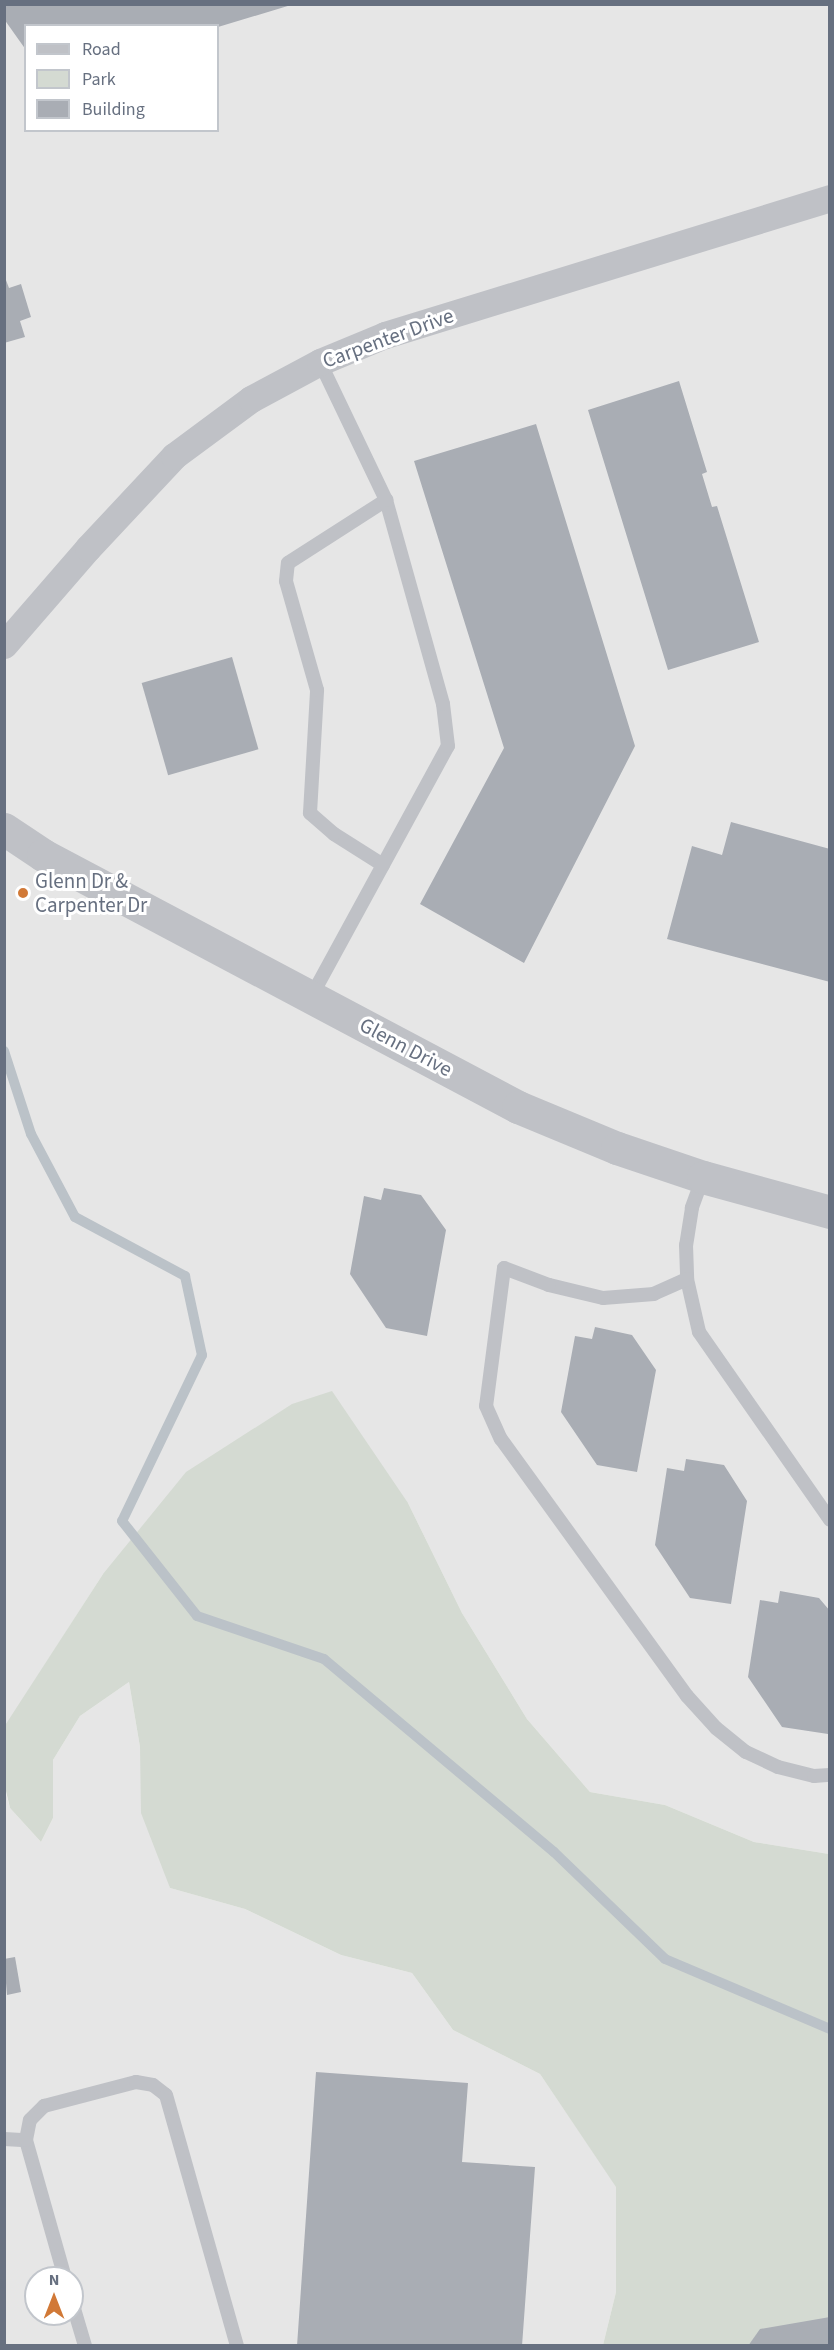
<!DOCTYPE html>
<html>
<head>
<meta charset="utf-8">
<style>
  body { margin:0 }
  #map { position:relative; width:834px; height:2350px; overflow:hidden; background:#f5f5f2; font-family:"Source Sans 3",sans-serif }
  div>[style] { position:absolute }
  [style*='--x'] { left:calc(var(--x)*1px); top:calc(var(--y)*1px); width:calc(var(--w)*1px); rotate:calc(var(--a)*1deg) }
  .built>* { inset:0; background:#e6e6e6 }
  .green>* { inset:0; background:#d4dad2 }
  .stream>* { height:10px; margin:-5px; padding:0 5px; transform-origin:5px; border-radius:5px; background:#bbc2c8 }
  .building>* { inset:0; background:#a9adb4; transform-origin:0 0 }
  .service>* { height:14px; margin:-7px; padding:0 7px; transform-origin:7px; border-radius:7px; background:#bfc1c6 }
  .minor>* { height:27px; margin:-13.5px; padding:0 13.5px; transform-origin:13.5px; border-radius:13.5px; background:#bfc1c6 }
  .tertiary>* { height:33px; margin:-16.5px; padding:0 16.5px; transform-origin:16.5px; border-radius:16.5px; background:#bfc1c6 }
  .dots>* { width:16px; height:16px; translate:-50% -50%; box-sizing:border-box; border:3px solid #fff; border-radius:50% }
  span { translate:-50% -50%; white-space:nowrap; text-align:center; line-height:1.15; -webkit-text-stroke:6px #fff; paint-order:stroke }
  .street-label { font-size:21px; color:#677080 }
  .poi-label { font-size:21px; color:#677080 }
  .left { translate:0 -50%; text-align:left }
  .frame { position:absolute; inset:0; border:6px solid #677080; pointer-events:none }
  .legend { position:absolute; left:24px; top:24px; width:195px; height:108px; box-sizing:border-box; background:#fff; border:2px solid #c2c6cc; margin:0; padding:8px 10px; list-style:none; font-size:18px; color:#677080 }
  .legend li { display:flex; align-items:center; gap:12px; height:30px }
  .legend b { width:30px; border:2px solid #c2c6cc }
  .north { position:absolute; left:24px; top:2266px; width:60px; height:60px; box-sizing:border-box; background:#fff; border:2px solid #c2c6cc; border-radius:50%; rotate:0deg; font-size:16px; font-weight:700; line-height:24px; text-align:center; color:#677080 }
  .north::after { content:''; display:block; margin:auto; width:21px; height:27px; background:#d17937; clip-path:polygon(50% 0,100% 100%,50% 72%,0 100%) }
</style>
</head>
<body>
<div id="map">
  <div class="built">
    <div style="clip-path:polygon(evenodd,5px 5px,829px 5px,829px 1854px,754px 1842px,665px 1805px,590px 1792px,527px 1719px,462px 1613px,408px 1503px,103px 1574px,5px 1727px,5px 5px,26px 26px,218px 26px,218px 130px,26px 130px,26px 26px)"></div>
    <div style="clip-path:polygon(evenodd,129px 1682px,140px 1747px,170px 1888px,245px 1909px,341px 1955px,412px 1973px,453px 2030px,540px 2074px,616px 2186px,616px 2292px,603px 2345px,5px 2345px,4px 1787px,10px 1808px,41px 1842px,53px 1818px,53px 1760px,80px 1716px,129px 1682px,36px 2278px,72px 2278px,72px 2314px,36px 2314px,36px 2278px)"></div>
  </div>
  <div class="green">
    <div style="clip-path:polygon(332px 1391px,408px 1503px,462px 1613px,527px 1719px,590px 1792px,665px 1805px,754px 1842px,829px 1854px,829px 2345px,603px 2345px,616px 2292px,616px 2187px,540px 2074px,453px 2030px,412px 1973px,341px 1955px,245px 1909px,170px 1888px,141px 1813px,140px 1747px,129px 1682px,80px 1716px,53px 1760px,53px 1818px,41px 1842px,10px 1808px,5px 1787px,4px 1727px,103px 1574px,186px 1472px,292px 1404px)"></div>
  </div>
  <div class="stream">
    <div style="--x:4;--y:1051;--w:87;--a:72"></div>
    <div style="--x:31;--y:1134;--w:94;--a:62.1"></div>
    <div style="--x:75;--y:1217;--w:125;--a:28.2"></div>
    <div style="--x:185;--y:1276;--w:81;--a:77.9"></div>
    <div style="--x:202;--y:1355;--w:184;--a:115.7"></div>
    <div style="--x:122;--y:1521;--w:121;--a:51.7"></div>
    <div style="--x:197;--y:1616;--w:134;--a:18.7"></div>
    <div style="--x:324;--y:1659;--w:300;--a:40"></div>
    <div style="--x:554;--y:1852;--w:154;--a:43.9"></div>
    <div style="--x:665;--y:1959;--w:179;--a:23"></div>
  </div>
  <div class="building">
    <div style="clip-path:polygon(4px 4px,291px 4px,291px 5px,218px 27px,26px 26px,26px 50px,4px 19px)"></div>
    <div style="clip-path:polygon(4px 275px,9px 288px,21px 284px,31px 317px,20px 321px,25px 337px,4px 343px)"></div>
    <div style="clip-path:polygon(679px 381px,707px 472px,702px 474px,712px 507px,717px 506px,759px 642px,668px 670px,588px 410px)"></div>
    <div style="clip-path:polygon(536px 424px,635px 746px,524px 963px,420px 904px,504px 748px,414px 461px)"></div>
    <div style="left:232px;top:657px;width:96px;height:94px;rotate:74deg"></div>
    <div style="clip-path:polygon(731px 822px,830px 849px,830px 982px,667px 939px,692px 846px,722px 855px)"></div>
    <div style="clip-path:polygon(384px 1188px,421px 1195px,446px 1230px,427px 1336px,386px 1328px,350px 1274px,364px 1196px,381px 1200px)"></div>
    <div style="clip-path:polygon(595px 1327px,632px 1335px,656px 1370px,637px 1472px,597px 1465px,561px 1412px,575px 1336px,592px 1339px)"></div>
    <div style="clip-path:polygon(686px 1459px,724px 1465px,747px 1501px,731px 1604px,690px 1598px,655px 1545px,667px 1468px,684px 1471px)"></div>
    <div style="clip-path:polygon(780px 1591px,819px 1598px,830px 1611px,828px 1734px,782px 1727px,748px 1677px,760px 1600px,778px 1603px)"></div>
    <div style="clip-path:polygon(15px 1957px,21px 1992px,7px 1995px,4px 1959px)"></div>
    <div style="clip-path:polygon(316px 2072px,468px 2083px,462px 2162px,535px 2167px,522px 2346px,297px 2346px)"></div>
    <div style="clip-path:polygon(830px 2317px,830px 2346px,748px 2346px,760px 2329px)"></div>
  </div>
  <div class="service">
    <div style="--x:383;--y:865;--w:58;--a:-147.7"></div>
    <div style="--x:334;--y:834;--w:32;--a:-139"></div>
    <div style="--x:310;--y:813;--w:123;--a:-86.7"></div>
    <div style="--x:317;--y:690;--w:113;--a:-105.9"></div>
    <div style="--x:286;--y:581;--w:18;--a:-84"></div>
    <div style="--x:288;--y:563;--w:117;--a:-32.7"></div>
    <div style="--x:311;--y:997;--w:286;--a:-61.4"></div>
    <div style="--x:448;--y:746;--w:42;--a:-96.8"></div>
    <div style="--x:443;--y:704;--w:212;--a:-105.6"></div>
    <div style="--x:386;--y:500;--w:153;--a:-115.6"></div>
    <div style="--x:703;--y:1177;--w:33;--a:110"></div>
    <div style="--x:692;--y:1208;--w:37;--a:99"></div>
    <div style="--x:686;--y:1245;--w:34;--a:88"></div>
    <div style="--x:687;--y:1279;--w:54;--a:77.2"></div>
    <div style="--x:699;--y:1332;--w:229;--a:55.1"></div>
    <div style="--x:687;--y:1279;--w:36;--a:156"></div>
    <div style="--x:654;--y:1294;--w:51;--a:175.5"></div>
    <div style="--x:603;--y:1298;--w:56;--a:-166.5"></div>
    <div style="--x:549;--y:1285;--w:48;--a:-159.3"></div>
    <div style="--x:504;--y:1268;--w:139;--a:97.4"></div>
    <div style="--x:486;--y:1406;--w:36;--a:66"></div>
    <div style="--x:501;--y:1439;--w:317;--a:54.1"></div>
    <div style="--x:687;--y:1696;--w:43;--a:47.8"></div>
    <div style="--x:716;--y:1728;--w:38;--a:39"></div>
    <div style="--x:746;--y:1752;--w:35;--a:25"></div>
    <div style="--x:778;--y:1767;--w:37;--a:14"></div>
    <div style="--x:814;--y:1776;--w:16;--a:-4"></div>
    <div style="--x:4;--y:2139;--w:22;--a:3"></div>
    <div style="--x:65;--y:2278;--w:143;--a:-105.8"></div>
    <div style="--x:26;--y:2140;--w:20;--a:-79"></div>
    <div style="--x:30;--y:2120;--w:20;--a:-45"></div>
    <div style="--x:44;--y:2106;--w:95;--a:-14.6"></div>
    <div style="--x:136;--y:2082;--w:17;--a:10"></div>
    <div style="--x:153;--y:2085;--w:16;--a:38"></div>
    <div style="--x:166;--y:2095;--w:261;--a:74.2"></div>
    <div style="--x:72;--y:2302;--w:46;--a:73.5"></div>
  </div>
  <div class="minor">
    <div style="--x:4;--y:645;--w:128;--a:-49.1"></div>
    <div style="--x:88;--y:548;--w:126;--a:-46.9"></div>
    <div style="--x:174;--y:456;--w:96;--a:-36.5"></div>
    <div style="--x:251;--y:399;--w:78;--a:-28.2"></div>
    <div style="--x:320;--y:362;--w:70;--a:-22.6"></div>
    <div style="--x:385;--y:335;--w:466;--a:-17.1"></div>
  </div>
  <div class="tertiary">
    <div style="--x:4;--y:829;--w:47;--a:33.7"></div>
    <div style="--x:43;--y:855;--w:538;--a:27.95"></div>
    <div style="--x:518;--y:1107;--w:107;--a:22.5"></div>
    <div style="--x:617;--y:1148;--w:91;--a:18.6"></div>
    <div style="--x:703;--y:1177;--w:132;--a:15.4"></div>
  </div>
  <div class="dots">
    <div style="left:23px;top:893px;background:#d17937"></div>
  </div>
  <div class="street-label">
    <span style="left:388px;top:338px;rotate:-20deg">Carpenter Drive</span>
    <span style="left:406px;top:1047px;rotate:28deg">Glenn Drive</span>
  </div>
  <div class="poi-label">
    <span class="left" style="left:35px;top:893px">Glenn Dr &amp;<br>Carpenter Dr</span>
  </div>
  <div class="frame"></div>
  <ul class="legend">
  <li><b style="height:8px;background:#bfc1c6"></b>Road</li>
  <li><b style="height:16px;background:#d4dad2"></b>Park</li>
  <li><b style="height:16px;background:#a9adb4"></b>Building</li>
  </ul>
  <div class="north">N</div>
</div>
</body>
</html>
